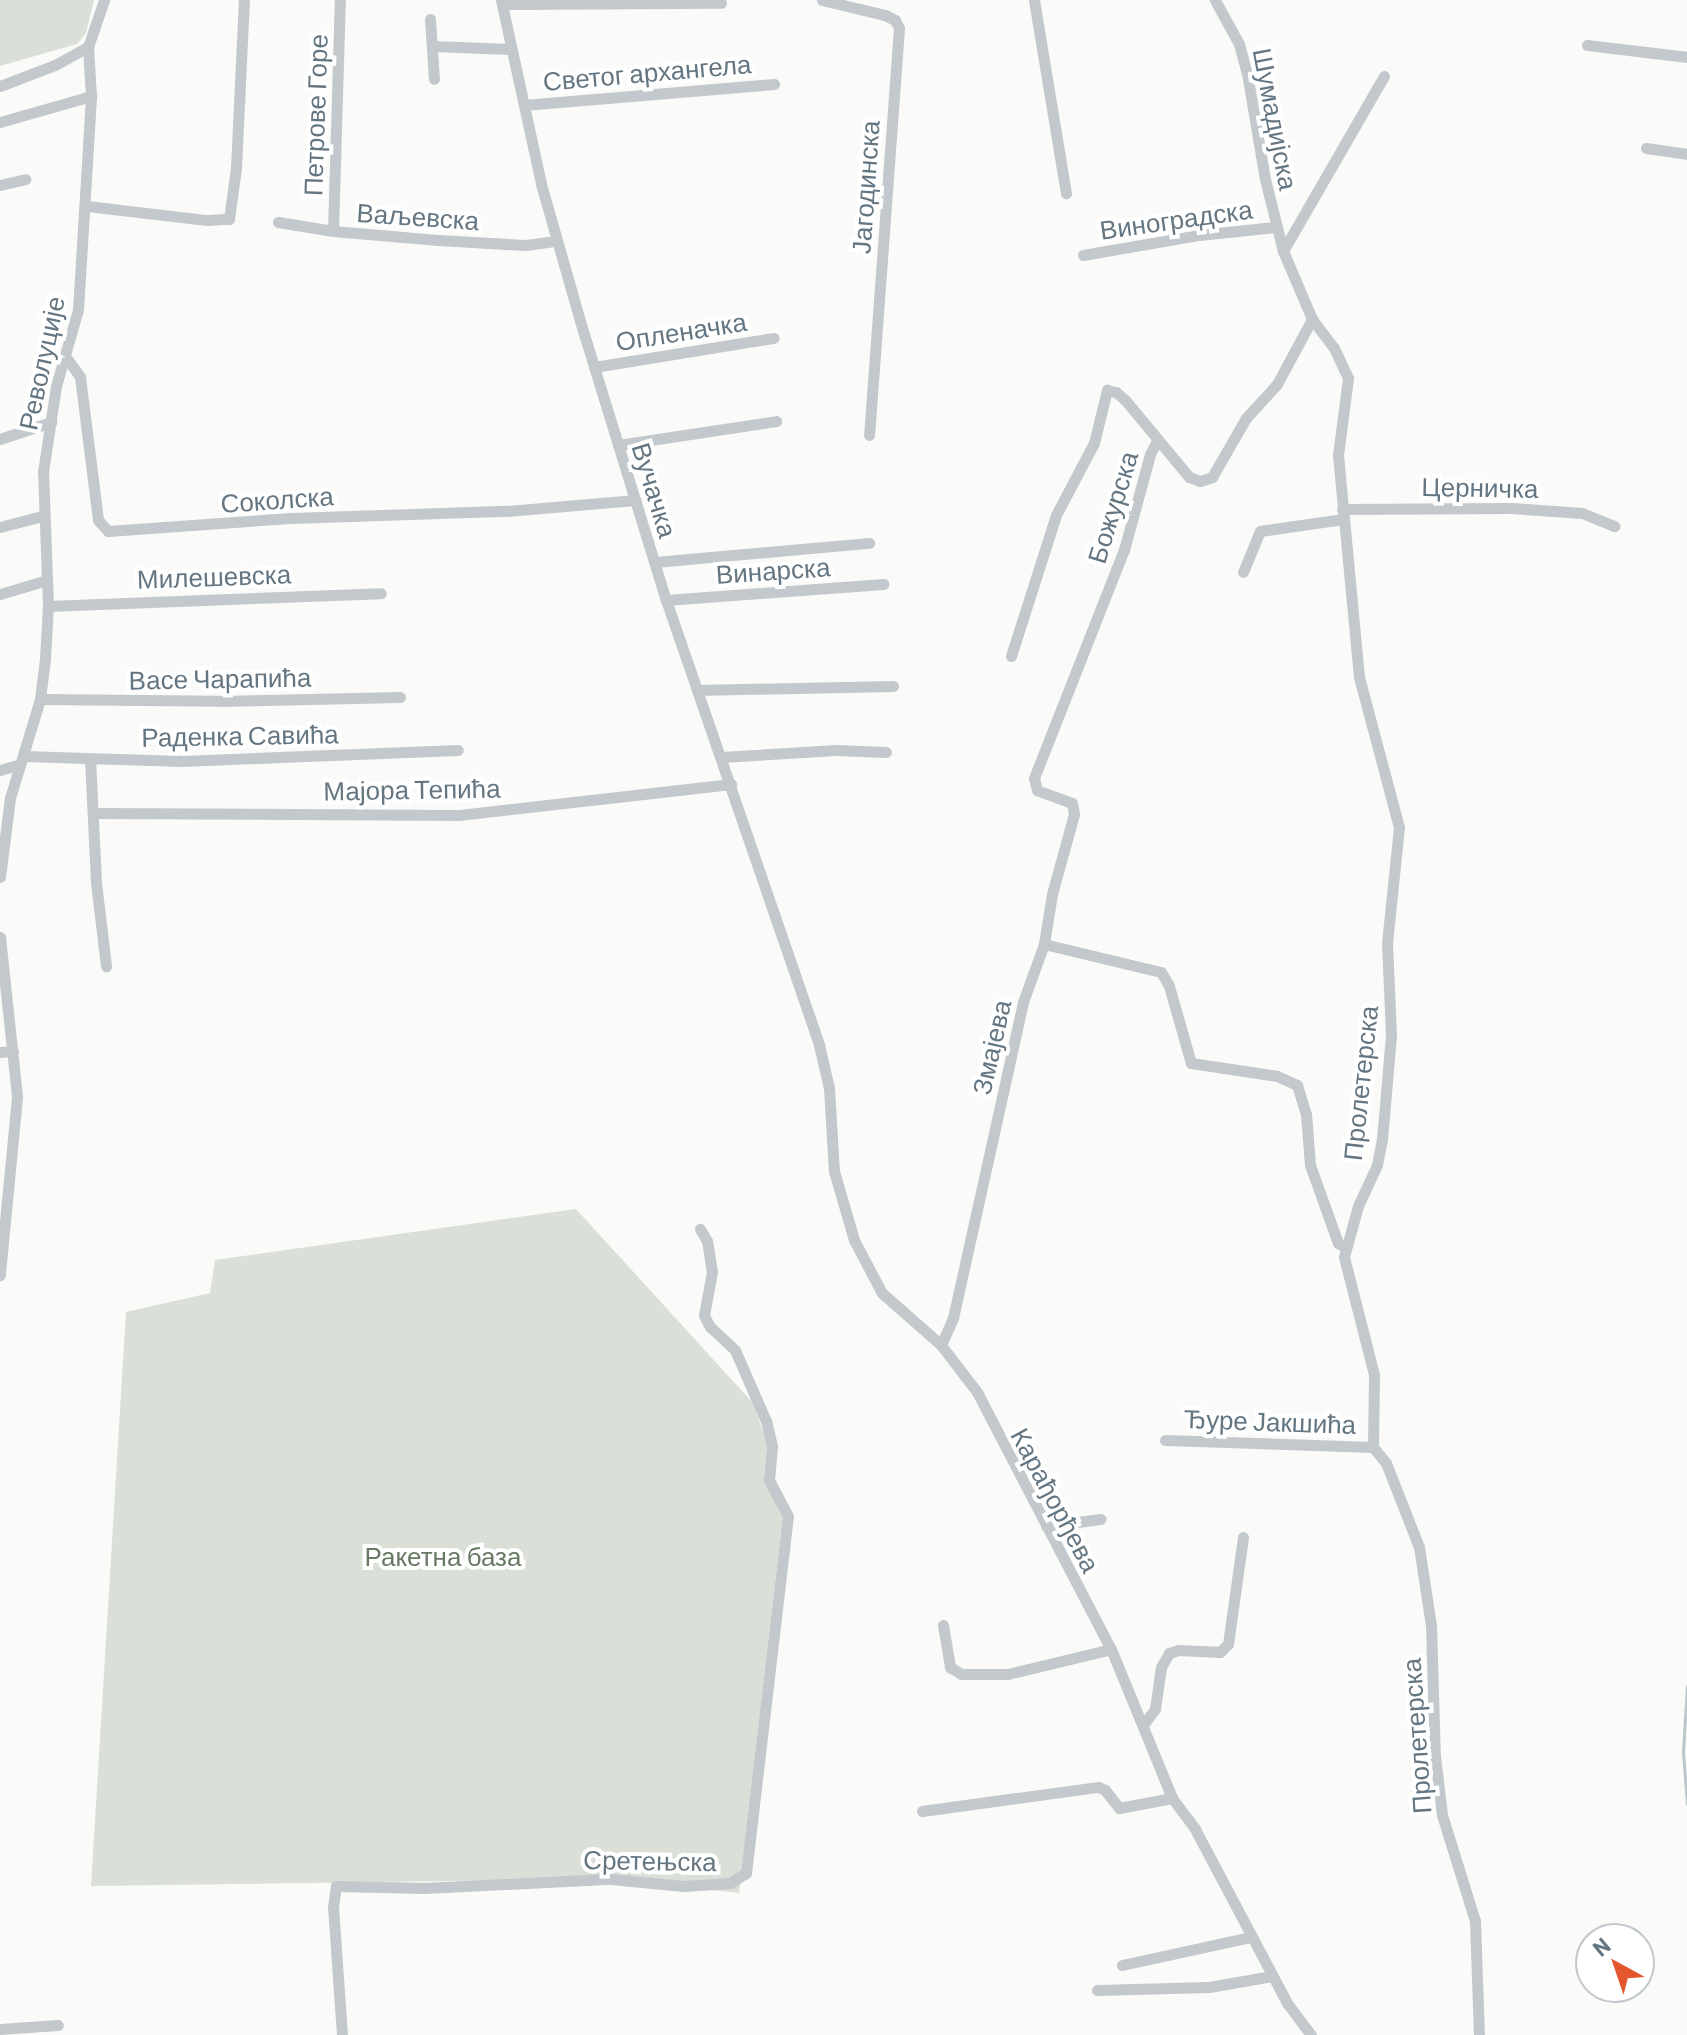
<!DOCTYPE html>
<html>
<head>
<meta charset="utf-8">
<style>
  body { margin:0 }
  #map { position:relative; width:1687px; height:2035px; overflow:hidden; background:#fafaf8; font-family:Barlow,sans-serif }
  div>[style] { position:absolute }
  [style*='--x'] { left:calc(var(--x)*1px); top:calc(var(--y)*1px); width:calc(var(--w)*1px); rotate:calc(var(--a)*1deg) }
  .green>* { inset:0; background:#dadfd7 }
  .stream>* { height:3px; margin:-1.5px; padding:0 1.5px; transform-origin:1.5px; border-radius:1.5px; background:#bbc7cb }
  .minor>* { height:11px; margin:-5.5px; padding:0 5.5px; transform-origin:5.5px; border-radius:5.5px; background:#c3c8cc }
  span { translate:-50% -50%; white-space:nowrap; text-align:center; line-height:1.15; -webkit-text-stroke:8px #fff; paint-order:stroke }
  .street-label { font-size:26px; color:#657683 }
  .park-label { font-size:26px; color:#687a64 }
  .north { position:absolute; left:1575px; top:1923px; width:80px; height:80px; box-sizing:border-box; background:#fff; border:2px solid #c1c8cd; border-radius:50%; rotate:320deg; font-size:22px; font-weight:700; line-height:32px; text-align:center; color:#657683 }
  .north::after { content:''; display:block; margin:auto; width:28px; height:36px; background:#e4572e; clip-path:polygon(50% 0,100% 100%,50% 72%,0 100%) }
</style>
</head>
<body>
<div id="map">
  <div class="green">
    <div style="clip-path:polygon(0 0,94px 0,86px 33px,77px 44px,0 66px)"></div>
    <div style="clip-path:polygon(576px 1209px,753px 1403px,767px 1442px,764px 1481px,783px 1515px,739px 1893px,611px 1879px,91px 1886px,126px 1312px,210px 1293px,215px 1260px)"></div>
  </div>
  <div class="stream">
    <div style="--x:1687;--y:1686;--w:66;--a:93.5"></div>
    <div style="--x:1683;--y:1752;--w:52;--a:85.6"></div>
  </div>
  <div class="minor">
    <div style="--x:501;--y:0;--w:188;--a:77.7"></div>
    <div style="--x:541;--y:184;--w:142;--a:74.1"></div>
    <div style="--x:580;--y:321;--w:292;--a:72.9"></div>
    <div style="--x:666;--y:600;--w:471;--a:71"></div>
    <div style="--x:819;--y:1045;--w:44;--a:76.9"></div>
    <div style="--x:829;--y:1088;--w:83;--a:86.6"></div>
    <div style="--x:834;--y:1171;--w:72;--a:73.8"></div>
    <div style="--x:854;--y:1240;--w:60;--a:62.2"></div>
    <div style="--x:882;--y:1293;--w:79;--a:41.4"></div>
    <div style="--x:941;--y:1345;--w:59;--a:52.5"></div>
    <div style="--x:977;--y:1392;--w:290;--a:62.5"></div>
    <div style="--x:1111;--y:1649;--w:161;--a:67.7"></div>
    <div style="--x:1172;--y:1798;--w:39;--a:53"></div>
    <div style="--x:1195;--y:1829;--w:197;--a:62.1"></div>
    <div style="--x:1287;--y:2003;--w:40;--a:53"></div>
    <div style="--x:822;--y:0;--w:65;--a:13.4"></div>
    <div style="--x:885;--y:15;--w:11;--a:27"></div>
    <div style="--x:895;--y:20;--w:9;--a:63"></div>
    <div style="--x:899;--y:28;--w:408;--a:94.2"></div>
    <div style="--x:1034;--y:0;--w:196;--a:80.6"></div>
    <div style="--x:1215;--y:0;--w:50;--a:61.4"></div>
    <div style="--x:1239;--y:44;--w:30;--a:75"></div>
    <div style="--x:1247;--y:73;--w:108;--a:80.4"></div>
    <div style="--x:1265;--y:179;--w:74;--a:76"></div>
    <div style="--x:1283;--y:251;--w:74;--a:66.9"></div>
    <div style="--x:1312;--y:319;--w:36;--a:53"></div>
    <div style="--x:1334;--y:348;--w:33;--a:65"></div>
    <div style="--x:1348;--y:378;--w:78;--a:97.4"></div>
    <div style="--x:1338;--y:455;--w:223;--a:84.6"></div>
    <div style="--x:1359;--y:677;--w:155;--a:75.1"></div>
    <div style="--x:1399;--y:827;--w:117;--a:95.9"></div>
    <div style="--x:1387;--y:943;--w:92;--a:87.5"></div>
    <div style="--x:1391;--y:1035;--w:104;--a:94.9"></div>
    <div style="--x:1382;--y:1139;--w:26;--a:101"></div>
    <div style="--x:1377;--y:1165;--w:45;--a:114.9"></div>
    <div style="--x:1358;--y:1206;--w:53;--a:105.4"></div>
    <div style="--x:1344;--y:1257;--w:122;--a:75.7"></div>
    <div style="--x:1374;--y:1375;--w:72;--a:90.8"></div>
    <div style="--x:1373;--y:1447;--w:21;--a:51"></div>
    <div style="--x:1386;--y:1463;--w:90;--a:68.6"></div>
    <div style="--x:1419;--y:1547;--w:79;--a:81.3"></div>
    <div style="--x:1431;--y:1625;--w:131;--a:88.3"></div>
    <div style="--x:1435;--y:1756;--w:59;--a:83.2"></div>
    <div style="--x:1442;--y:1815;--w:111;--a:72.7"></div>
    <div style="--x:1475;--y:1921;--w:114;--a:88"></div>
    <div style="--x:502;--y:4;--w:219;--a:-0.3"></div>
    <div style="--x:430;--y:19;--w:60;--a:86.2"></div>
    <div style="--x:1587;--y:45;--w:101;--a:6.8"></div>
    <div style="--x:432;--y:46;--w:79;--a:2.2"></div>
    <div style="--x:0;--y:86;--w:59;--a:-20.9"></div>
    <div style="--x:55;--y:65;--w:38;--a:-29"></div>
    <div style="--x:88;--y:47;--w:50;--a:-71.2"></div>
    <div style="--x:524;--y:105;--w:251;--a:-4.8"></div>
    <div style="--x:0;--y:122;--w:95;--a:-15.9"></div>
    <div style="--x:1646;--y:148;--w:41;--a:8.3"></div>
    <div style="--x:0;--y:185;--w:26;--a:-13"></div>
    <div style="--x:87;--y:206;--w:121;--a:6.7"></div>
    <div style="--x:207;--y:220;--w:22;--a:-3"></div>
    <div style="--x:229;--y:219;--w:51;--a:-82.2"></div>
    <div style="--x:236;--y:168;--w:168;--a:-87.3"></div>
    <div style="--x:278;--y:222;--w:56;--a:9.3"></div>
    <div style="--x:333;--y:231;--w:105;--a:4.9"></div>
    <div style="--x:438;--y:240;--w:88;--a:3.3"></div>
    <div style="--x:526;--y:245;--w:30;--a:-8"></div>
    <div style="--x:333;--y:231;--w:231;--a:-88.3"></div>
    <div style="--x:1283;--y:251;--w:202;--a:-60"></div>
    <div style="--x:1083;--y:255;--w:118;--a:-9.8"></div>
    <div style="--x:1199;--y:235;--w:76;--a:-6"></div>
    <div style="--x:65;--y:356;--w:26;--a:54"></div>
    <div style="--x:80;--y:377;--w:144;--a:82.8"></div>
    <div style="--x:98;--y:520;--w:15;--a:48"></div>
    <div style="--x:108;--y:531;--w:183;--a:-4.1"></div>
    <div style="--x:291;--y:518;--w:216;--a:-1.9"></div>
    <div style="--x:507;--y:511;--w:129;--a:-4.9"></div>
    <div style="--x:594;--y:367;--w:182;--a:-9.2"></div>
    <div style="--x:0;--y:439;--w:54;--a:-18.4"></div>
    <div style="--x:618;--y:445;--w:160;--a:-8.6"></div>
    <div style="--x:1342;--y:509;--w:169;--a:-0.3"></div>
    <div style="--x:1511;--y:508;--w:71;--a:4"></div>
    <div style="--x:1582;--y:513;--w:35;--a:22"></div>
    <div style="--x:0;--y:527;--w:43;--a:-14.7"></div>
    <div style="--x:655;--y:562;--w:215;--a:-5.1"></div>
    <div style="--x:1243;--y:572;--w:44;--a:-67.5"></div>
    <div style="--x:1260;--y:531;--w:84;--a:-8.2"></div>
    <div style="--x:0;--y:594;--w:49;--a:-16.6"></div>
    <div style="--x:666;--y:600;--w:218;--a:-4.2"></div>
    <div style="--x:48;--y:606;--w:333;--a:-2.2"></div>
    <div style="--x:1011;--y:656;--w:148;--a:-72.3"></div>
    <div style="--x:1056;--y:515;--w:81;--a:-62.2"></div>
    <div style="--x:1094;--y:443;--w:55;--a:-76.2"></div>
    <div style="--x:1107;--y:390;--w:9;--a:13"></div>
    <div style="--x:1116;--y:392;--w:13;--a:42"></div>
    <div style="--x:1126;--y:401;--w:99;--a:50.3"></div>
    <div style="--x:1189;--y:477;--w:12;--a:20"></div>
    <div style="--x:1200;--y:481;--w:13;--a:-18"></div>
    <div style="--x:1212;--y:477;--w:68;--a:-60"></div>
    <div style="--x:1246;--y:418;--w:46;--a:-47.6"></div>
    <div style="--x:1277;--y:384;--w:74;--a:-61.7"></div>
    <div style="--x:697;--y:690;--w:196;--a:-1.2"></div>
    <div style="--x:40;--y:699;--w:179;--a:0.6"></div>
    <div style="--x:219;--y:701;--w:181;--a:-1.3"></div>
    <div style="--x:23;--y:756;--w:159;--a:1.8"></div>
    <div style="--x:182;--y:761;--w:276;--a:-2.3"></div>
    <div style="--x:721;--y:757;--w:115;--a:-3.5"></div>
    <div style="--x:836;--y:750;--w:50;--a:2.3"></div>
    <div style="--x:90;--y:759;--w:124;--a:87.2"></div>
    <div style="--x:96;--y:883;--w:84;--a:83.1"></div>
    <div style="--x:0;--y:770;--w:19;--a:-16"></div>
    <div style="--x:93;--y:813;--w:366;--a:0.3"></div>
    <div style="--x:459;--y:815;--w:274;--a:-6.5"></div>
    <div style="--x:0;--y:877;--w:80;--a:-82.8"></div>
    <div style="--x:10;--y:798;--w:103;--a:-73.1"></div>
    <div style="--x:40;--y:699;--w:40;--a:-82.9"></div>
    <div style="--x:45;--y:659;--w:53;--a:-86.8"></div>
    <div style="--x:48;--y:606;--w:134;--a:-92.1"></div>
    <div style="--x:43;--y:472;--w:87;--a:-81.4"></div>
    <div style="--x:56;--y:386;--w:79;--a:-73.9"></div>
    <div style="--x:78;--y:310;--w:214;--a:-86.5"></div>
    <div style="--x:91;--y:96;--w:49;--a:-93.5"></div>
    <div style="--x:0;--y:937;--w:161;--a:83.9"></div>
    <div style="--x:17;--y:1097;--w:179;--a:95.5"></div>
    <div style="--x:1044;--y:944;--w:120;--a:13.5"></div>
    <div style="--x:1161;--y:972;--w:16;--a:60"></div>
    <div style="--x:1169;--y:986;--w:80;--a:74.1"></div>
    <div style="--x:1191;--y:1063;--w:87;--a:8.6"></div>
    <div style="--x:1277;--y:1076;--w:22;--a:24"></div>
    <div style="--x:1297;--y:1085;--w:30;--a:73"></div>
    <div style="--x:1306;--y:1114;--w:51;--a:85.5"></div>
    <div style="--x:1310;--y:1165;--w:83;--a:70.3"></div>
    <div style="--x:1338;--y:1243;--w:8;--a:30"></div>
    <div style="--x:0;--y:1052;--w:13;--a:-4"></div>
    <div style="--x:941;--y:1345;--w:30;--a:-66"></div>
    <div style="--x:953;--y:1318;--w:324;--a:-77.5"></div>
    <div style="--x:1023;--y:1002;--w:62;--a:-70.1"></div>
    <div style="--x:1044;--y:944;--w:51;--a:-80.9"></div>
    <div style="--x:1052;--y:894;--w:83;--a:-74.6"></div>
    <div style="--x:1074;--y:814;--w:11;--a:-100"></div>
    <div style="--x:1072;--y:803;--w:37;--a:-160"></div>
    <div style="--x:1037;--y:790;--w:12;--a:-104"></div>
    <div style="--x:1034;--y:778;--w:245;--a:-68.5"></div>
    <div style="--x:1124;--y:550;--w:99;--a:-74.8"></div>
    <div style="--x:1150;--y:454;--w:15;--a:-62"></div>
    <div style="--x:1165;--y:1440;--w:208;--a:1.9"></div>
    <div style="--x:1046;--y:1526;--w:55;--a:-7.3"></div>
    <div style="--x:943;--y:1625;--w:43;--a:80.5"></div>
    <div style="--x:950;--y:1667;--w:13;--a:32"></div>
    <div style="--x:961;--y:1674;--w:47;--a:0"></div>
    <div style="--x:1008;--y:1674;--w:106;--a:-13.6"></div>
    <div style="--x:1143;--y:1725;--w:20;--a:-53"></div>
    <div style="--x:1155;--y:1709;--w:42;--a:-81.9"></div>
    <div style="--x:1161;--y:1667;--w:16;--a:-60"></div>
    <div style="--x:1169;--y:1653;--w:9;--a:-18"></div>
    <div style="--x:1178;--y:1650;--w:42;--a:2.7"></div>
    <div style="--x:1220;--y:1652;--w:11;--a:-45"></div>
    <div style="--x:1228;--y:1644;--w:108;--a:-82"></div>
    <div style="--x:922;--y:1811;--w:178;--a:-7.8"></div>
    <div style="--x:1098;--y:1787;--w:8;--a:23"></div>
    <div style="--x:1105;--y:1790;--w:23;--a:52"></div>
    <div style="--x:1119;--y:1808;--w:54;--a:-10.7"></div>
    <div style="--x:1122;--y:1965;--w:131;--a:-12.3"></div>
    <div style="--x:1097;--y:1990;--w:112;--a:-1.5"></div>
    <div style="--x:1209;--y:1987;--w:64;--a:-9.9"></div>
    <div style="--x:0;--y:2029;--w:58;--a:-3.9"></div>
    <div style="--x:342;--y:2035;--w:128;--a:-94"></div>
    <div style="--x:333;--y:1907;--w:21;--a:-82"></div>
    <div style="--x:336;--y:1886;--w:88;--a:1.3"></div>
    <div style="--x:424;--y:1888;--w:187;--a:-2.8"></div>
    <div style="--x:611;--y:1879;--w:72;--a:5.6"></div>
    <div style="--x:683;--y:1886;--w:47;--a:-3.7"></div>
    <div style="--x:730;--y:1883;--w:19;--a:-32"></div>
    <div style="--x:746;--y:1873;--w:359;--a:-83.3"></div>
    <div style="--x:788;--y:1516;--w:41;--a:-117.8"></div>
    <div style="--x:769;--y:1480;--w:34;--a:-85"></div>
    <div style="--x:772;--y:1446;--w:26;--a:-103"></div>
    <div style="--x:766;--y:1421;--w:77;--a:-113.6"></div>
    <div style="--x:735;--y:1350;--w:34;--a:-137"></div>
    <div style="--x:710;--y:1327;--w:13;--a:-117"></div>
    <div style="--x:704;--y:1315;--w:44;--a:-79.5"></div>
    <div style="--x:712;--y:1272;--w:31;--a:-99"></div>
    <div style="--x:707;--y:1241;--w:14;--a:-120"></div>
  </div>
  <div class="street-label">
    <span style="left:647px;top:72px;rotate:-5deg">Светог архангела</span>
    <span style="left:315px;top:115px;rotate:-88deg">Петрове Горе</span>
    <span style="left:1276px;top:119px;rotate:79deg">Шумадијска</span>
    <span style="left:865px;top:187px;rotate:-86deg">Јагодинска</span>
    <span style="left:418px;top:216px;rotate:4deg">Ваљевска</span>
    <span style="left:1176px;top:219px;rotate:-8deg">Виноградска</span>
    <span style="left:681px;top:331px;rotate:-9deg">Опленачка</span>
    <span style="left:41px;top:363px;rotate:-78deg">Револуције</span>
    <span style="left:1480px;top:487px;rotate:1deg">Церничка</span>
    <span style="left:655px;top:490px;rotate:73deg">Вучачка</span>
    <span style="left:277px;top:499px;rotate:-4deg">Соколска</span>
    <span style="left:1112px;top:507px;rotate:-73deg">Божурска</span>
    <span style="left:773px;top:570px;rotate:-4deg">Винарска</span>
    <span style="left:214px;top:576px;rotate:-2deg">Милешевска</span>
    <span style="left:220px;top:678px;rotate:-1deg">Васе Чарапића</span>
    <span style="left:240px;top:735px;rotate:-1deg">Раденка Савића</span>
    <span style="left:412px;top:789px;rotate:-1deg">Мајора Тепића</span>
    <span style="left:991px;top:1047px;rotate:-77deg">Змајева</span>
    <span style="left:1360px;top:1083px;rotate:-84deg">Пролетерска</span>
    <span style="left:1270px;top:1421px;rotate:2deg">Ђуре Јакшића</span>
    <span style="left:1056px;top:1500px;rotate:62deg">Карађорђева</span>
    <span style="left:1416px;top:1736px;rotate:-94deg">Пролетерска</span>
    <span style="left:650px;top:1860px;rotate:1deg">Сретењска</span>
  </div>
  <div class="park-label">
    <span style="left:443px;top:1556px">Ракетна база</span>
  </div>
  <div class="north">N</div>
</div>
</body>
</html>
